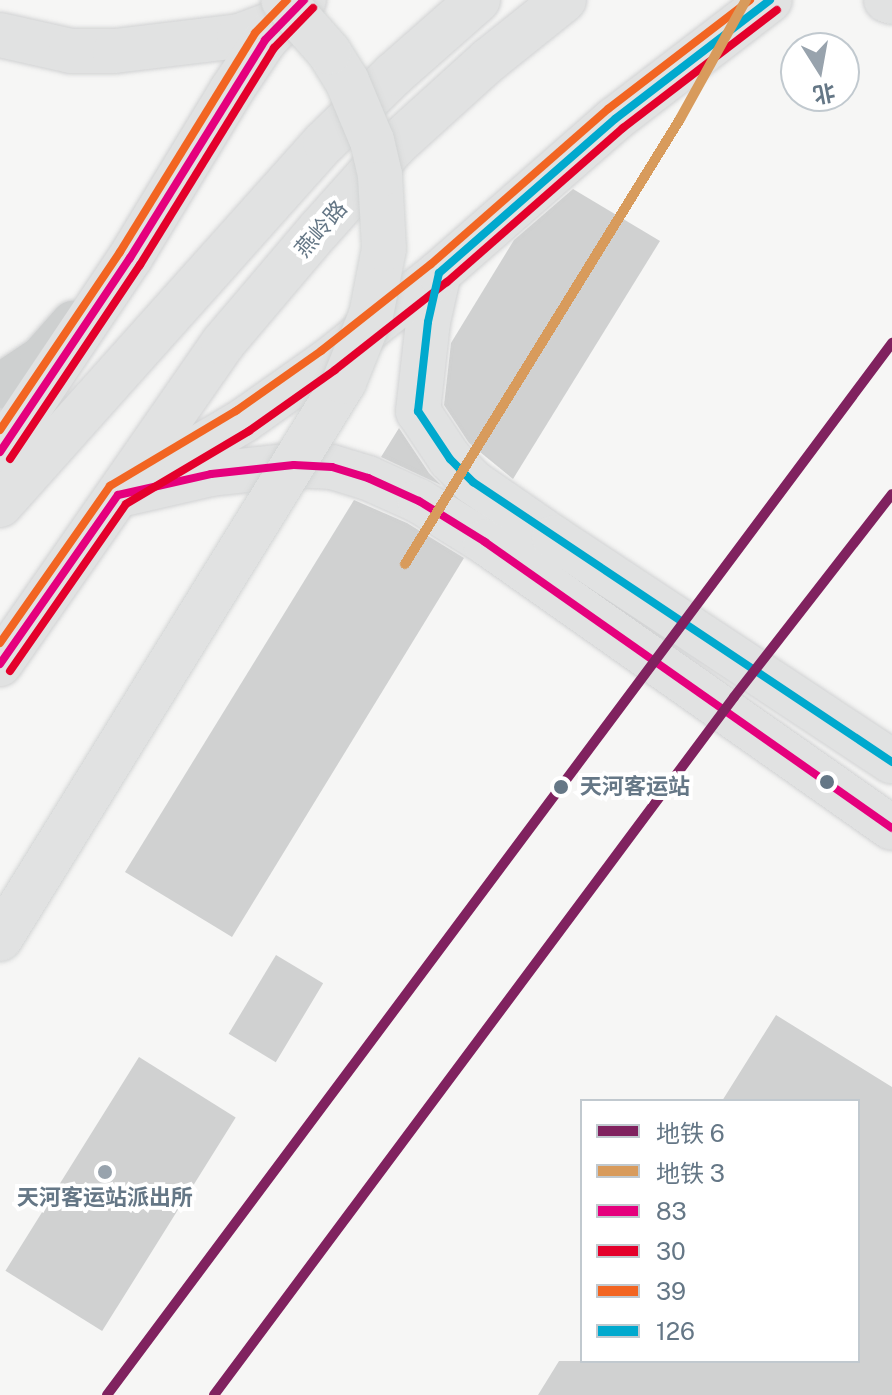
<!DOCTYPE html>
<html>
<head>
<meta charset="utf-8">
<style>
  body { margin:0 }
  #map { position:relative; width:892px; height:1395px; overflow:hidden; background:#f6f6f5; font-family:"Public Sans","Noto Sans SC",sans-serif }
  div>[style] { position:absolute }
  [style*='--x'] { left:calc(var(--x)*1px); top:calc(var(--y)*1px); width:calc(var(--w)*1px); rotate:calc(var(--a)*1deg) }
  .building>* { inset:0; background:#d0d1d1; transform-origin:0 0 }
  .roads { filter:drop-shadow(0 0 2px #d1d2d3) drop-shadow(0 0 2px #d1d2d3) }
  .minor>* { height:44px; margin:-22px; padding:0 22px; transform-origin:22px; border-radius:22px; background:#ced0d0 }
  .major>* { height:44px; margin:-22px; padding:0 22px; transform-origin:22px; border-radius:22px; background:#e1e2e2 }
  .highway>* { height:44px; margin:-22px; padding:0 22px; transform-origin:22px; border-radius:22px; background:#e1e2e2 }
  .bridges { filter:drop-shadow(0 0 2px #d2d4d4) drop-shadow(0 0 2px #d2d4d4) }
  .highway-bridge>* { height:44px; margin:-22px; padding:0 22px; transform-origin:22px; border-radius:22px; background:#e1e2e2 }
  .bus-1>* { height:8px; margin:-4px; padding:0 4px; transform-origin:4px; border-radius:4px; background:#e5007d }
  .bus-2>* { height:8px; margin:-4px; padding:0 4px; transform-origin:4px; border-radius:4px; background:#e4002b }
  .bus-3>* { height:8px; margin:-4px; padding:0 4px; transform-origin:4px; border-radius:4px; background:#f26522 }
  .bus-4>* { height:8px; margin:-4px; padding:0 4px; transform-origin:4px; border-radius:4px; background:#00a9ce }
  .metro-1>* { height:10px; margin:-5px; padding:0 5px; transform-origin:5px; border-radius:5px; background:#80225f }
  .metro-2>* { height:10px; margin:-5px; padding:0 5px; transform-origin:5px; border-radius:5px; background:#d89b5c }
  .dots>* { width:22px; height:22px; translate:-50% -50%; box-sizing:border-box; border:4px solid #fff; border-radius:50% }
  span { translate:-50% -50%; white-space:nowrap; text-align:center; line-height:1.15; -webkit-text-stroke:8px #fff; paint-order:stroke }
  .street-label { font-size:22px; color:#657786 }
  .stop-label { font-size:22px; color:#657786; font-weight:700 }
  .left { translate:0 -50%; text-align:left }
  .poi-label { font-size:22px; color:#657786; font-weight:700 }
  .legend { position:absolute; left:580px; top:1099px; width:280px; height:264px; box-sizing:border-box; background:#fff; border:2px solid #c1c9cf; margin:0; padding:10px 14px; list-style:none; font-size:24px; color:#657786 }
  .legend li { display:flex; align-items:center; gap:16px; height:40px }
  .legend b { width:40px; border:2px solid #c1c9cf }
  .north { position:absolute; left:780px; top:32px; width:80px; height:80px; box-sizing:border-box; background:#fff; border:2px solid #c1c9cf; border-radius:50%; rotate:169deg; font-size:22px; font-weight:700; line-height:32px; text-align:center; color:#657786 }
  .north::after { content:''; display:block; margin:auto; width:28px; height:36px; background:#98a3ad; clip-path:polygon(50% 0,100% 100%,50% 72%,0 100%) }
</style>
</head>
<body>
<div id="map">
  <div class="building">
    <div style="clip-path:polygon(573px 189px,660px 241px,513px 479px,469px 443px,444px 405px,451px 343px,514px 240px)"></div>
    <div style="clip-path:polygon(399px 428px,429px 473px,441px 485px,381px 457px)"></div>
    <div style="clip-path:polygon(354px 500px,407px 523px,464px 558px,232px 937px,125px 872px)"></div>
    <div style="left:276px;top:955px;width:55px;height:92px;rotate:31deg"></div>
    <div style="clip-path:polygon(776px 1015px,892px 1087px,892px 1395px,538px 1395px,559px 1361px,858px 1361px,858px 1101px,722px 1101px)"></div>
    <div style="left:139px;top:1057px;width:114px;height:252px;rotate:32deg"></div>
  </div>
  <div class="roads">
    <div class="minor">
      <div style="--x:0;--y:386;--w:50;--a:-33.7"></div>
      <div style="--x:42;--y:358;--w:47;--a:-48.5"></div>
    </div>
    <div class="major">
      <div style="--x:439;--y:273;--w:50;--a:102.7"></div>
      <div style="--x:428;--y:322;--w:90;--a:96.4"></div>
      <div style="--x:418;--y:411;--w:58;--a:56.3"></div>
      <div style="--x:450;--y:459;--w:33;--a:45"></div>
      <div style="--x:473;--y:482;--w:98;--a:34.7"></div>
      <div style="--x:554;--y:538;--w:405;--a:33.5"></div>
      <div style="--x:128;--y:493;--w:85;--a:-12.9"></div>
      <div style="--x:211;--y:474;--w:83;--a:-6.2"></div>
      <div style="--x:294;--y:465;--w:38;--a:3"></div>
      <div style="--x:332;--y:467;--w:38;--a:17"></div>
      <div style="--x:368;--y:478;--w:56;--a:24.3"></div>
      <div style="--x:419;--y:501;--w:78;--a:31.8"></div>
      <div style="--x:485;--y:542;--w:497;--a:35.1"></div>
    </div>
    <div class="highway">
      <div style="--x:886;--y:0;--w:6;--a:18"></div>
      <div style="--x:0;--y:35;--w:73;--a:12.7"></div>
      <div style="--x:71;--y:51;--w:44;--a:0"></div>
      <div style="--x:115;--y:51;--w:125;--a:-6.9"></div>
      <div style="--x:239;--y:36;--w:46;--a:-20.4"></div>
      <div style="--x:0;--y:452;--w:234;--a:-56.2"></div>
      <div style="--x:130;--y:258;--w:195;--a:-58.8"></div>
      <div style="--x:231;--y:91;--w:61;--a:-56.3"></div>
      <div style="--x:265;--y:40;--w:56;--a:-45.7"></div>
      <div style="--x:130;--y:488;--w:131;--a:-30.7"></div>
      <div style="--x:243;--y:421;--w:104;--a:-35.2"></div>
      <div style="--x:328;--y:361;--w:142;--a:-38.4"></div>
      <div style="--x:439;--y:273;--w:234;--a:-41.2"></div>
      <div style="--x:615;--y:119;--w:195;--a:-37.5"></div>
      <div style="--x:0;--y:505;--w:487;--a:-48.2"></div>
      <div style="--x:325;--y:142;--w:97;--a:-44.6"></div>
      <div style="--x:394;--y:74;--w:112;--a:-41.4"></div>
      <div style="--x:0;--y:664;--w:391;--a:-55.2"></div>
      <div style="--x:223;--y:343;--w:148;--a:-49.7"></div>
      <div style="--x:319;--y:230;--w:113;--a:-48.2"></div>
      <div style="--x:394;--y:146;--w:128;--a:-42.2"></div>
      <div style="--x:489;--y:60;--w:96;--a:-38.7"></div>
    </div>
  </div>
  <div class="bridges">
    <div class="highway-bridge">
      <div style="--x:0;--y:939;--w:655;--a:-58.3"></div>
      <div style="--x:344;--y:382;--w:72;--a:-68.1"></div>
      <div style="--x:371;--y:315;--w:67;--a:-78.9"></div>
      <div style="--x:384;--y:249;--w:74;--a:-93.1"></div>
      <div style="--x:380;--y:175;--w:35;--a:-103"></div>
      <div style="--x:372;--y:141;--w:65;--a:-112.6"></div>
      <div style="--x:347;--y:81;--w:34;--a:-122"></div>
      <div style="--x:329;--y:52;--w:69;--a:-131.5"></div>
    </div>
  </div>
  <div class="bus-1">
    <div style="--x:0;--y:452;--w:234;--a:-56.2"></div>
    <div style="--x:130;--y:258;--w:256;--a:-58.2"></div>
    <div style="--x:265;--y:40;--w:56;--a:-45.7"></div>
    <div style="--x:0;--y:664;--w:206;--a:-55.1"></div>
    <div style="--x:118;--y:495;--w:95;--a:-12.7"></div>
    <div style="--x:211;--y:474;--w:83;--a:-6.2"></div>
    <div style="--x:294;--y:465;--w:38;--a:3"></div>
    <div style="--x:332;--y:467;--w:38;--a:17"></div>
    <div style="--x:368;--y:478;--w:56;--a:24.3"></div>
    <div style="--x:419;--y:501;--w:78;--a:31.8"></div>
    <div style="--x:485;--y:542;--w:497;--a:35.1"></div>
  </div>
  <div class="bus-2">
    <div style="--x:10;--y:459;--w:234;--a:-56.2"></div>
    <div style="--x:140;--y:265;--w:255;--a:-58.3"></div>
    <div style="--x:274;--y:48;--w:56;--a:-45.7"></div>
    <div style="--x:10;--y:671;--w:203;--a:-55.2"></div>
    <div style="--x:126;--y:504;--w:143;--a:-30.7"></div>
    <div style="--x:249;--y:431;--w:105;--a:-35.3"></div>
    <div style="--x:335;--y:370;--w:142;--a:-38.2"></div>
    <div style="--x:447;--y:282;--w:234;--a:-41.2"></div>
    <div style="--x:623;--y:128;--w:194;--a:-37.5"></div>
  </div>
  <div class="bus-3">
    <div style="--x:0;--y:430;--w:215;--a:-56"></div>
    <div style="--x:120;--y:252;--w:257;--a:-58.3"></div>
    <div style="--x:255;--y:33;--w:46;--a:-45.9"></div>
    <div style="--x:0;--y:643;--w:192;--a:-55"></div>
    <div style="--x:110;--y:486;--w:147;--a:-30.8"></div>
    <div style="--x:236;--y:411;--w:104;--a:-35.2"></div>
    <div style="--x:321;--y:351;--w:140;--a:-38.3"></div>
    <div style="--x:431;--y:264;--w:235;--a:-41.2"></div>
    <div style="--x:608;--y:109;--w:179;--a:-37.5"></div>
  </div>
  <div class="bus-4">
    <div style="--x:770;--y:0;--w:195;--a:142.5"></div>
    <div style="--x:615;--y:119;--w:234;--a:138.8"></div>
    <div style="--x:439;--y:273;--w:50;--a:102.7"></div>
    <div style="--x:428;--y:322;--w:90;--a:96.4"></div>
    <div style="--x:418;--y:411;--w:58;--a:56.3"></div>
    <div style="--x:450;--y:459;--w:33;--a:45"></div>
    <div style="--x:473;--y:482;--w:504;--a:33.75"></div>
  </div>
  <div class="metro-1">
    <div style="--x:107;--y:1395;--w:1313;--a:-53.27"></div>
    <div style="--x:214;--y:1395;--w:870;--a:-53.31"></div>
    <div style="--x:734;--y:697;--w:257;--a:-52.1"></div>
  </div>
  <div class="metro-2">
    <div style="--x:405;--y:564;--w:523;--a:-58.28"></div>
    <div style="--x:680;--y:119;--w:136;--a:-61"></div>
  </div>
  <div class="dots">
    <div style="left:827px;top:782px;background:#657786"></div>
    <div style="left:561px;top:787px;background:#657786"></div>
    <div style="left:105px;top:1172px;background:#98a3ad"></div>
  </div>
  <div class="street-label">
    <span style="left:321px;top:229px;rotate:-49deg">燕岭路</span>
  </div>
  <div class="stop-label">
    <span class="left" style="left:580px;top:787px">天河客运站</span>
  </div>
  <div class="poi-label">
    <span style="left:105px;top:1198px">天河客运站派出所</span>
  </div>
  <ul class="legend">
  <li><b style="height:10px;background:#80225f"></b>地铁 6</li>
  <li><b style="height:10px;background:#d89b5c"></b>地铁 3</li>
  <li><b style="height:10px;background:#e5007d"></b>83</li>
  <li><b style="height:10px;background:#e4002b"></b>30</li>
  <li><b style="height:10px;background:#f26522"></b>39</li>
  <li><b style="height:10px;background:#00a9ce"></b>126</li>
  </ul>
  <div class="north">北</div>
</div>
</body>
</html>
